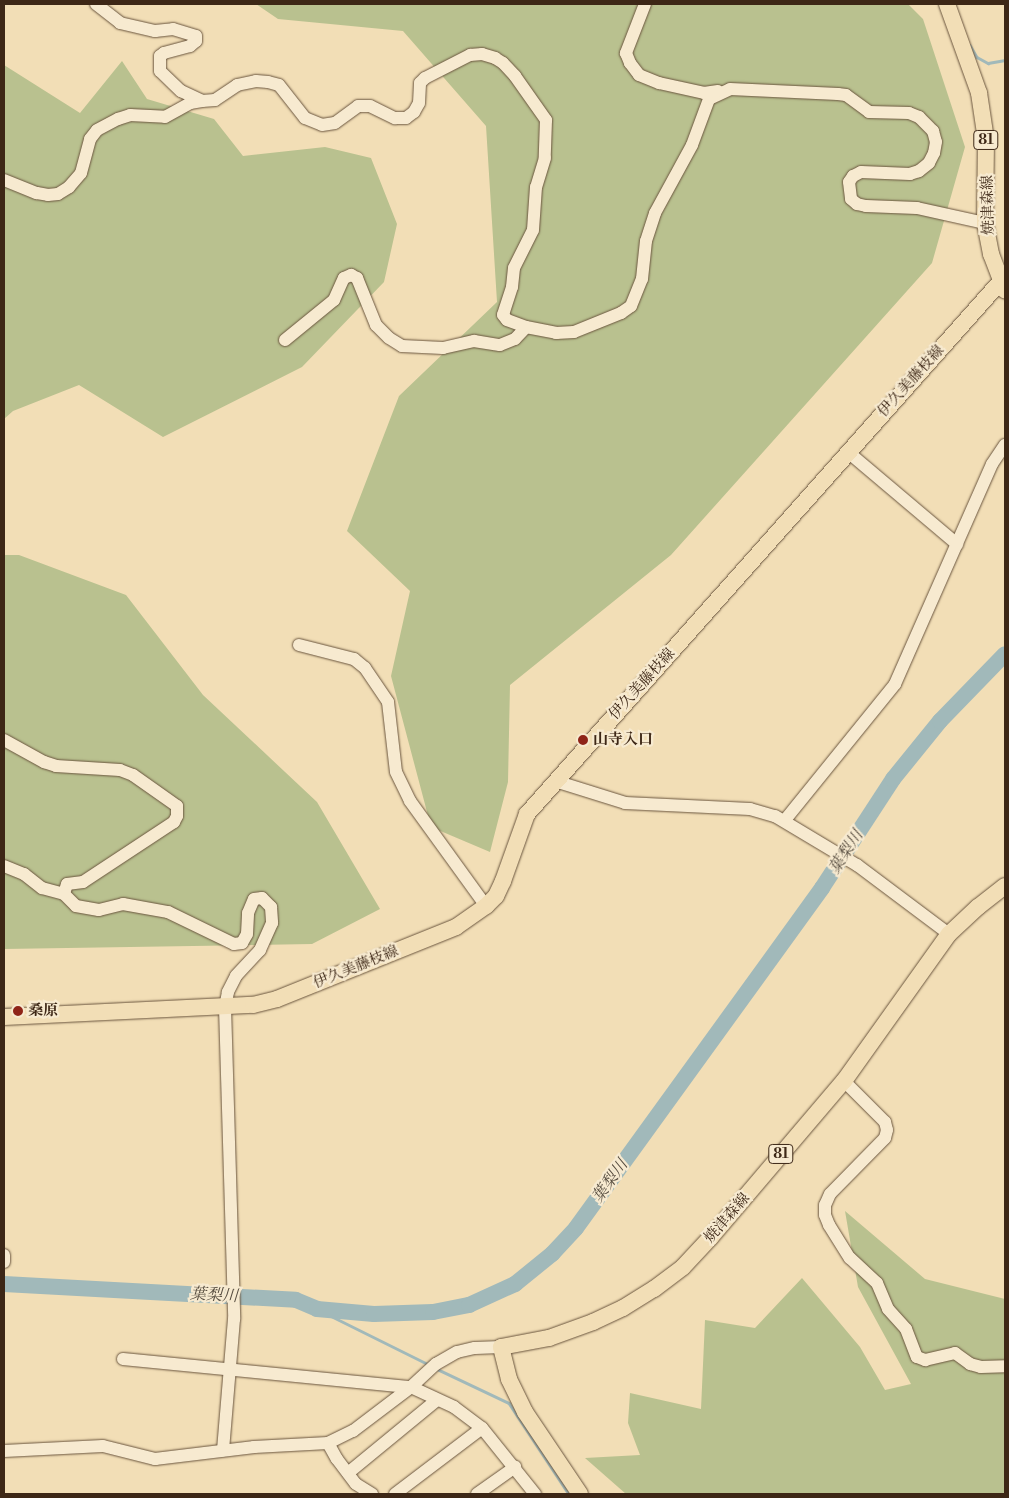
<!DOCTYPE html>
<html>
<head>
<meta charset="utf-8">
<style>
  body { margin:0 }
  #map { position:relative; width:1009px; height:1498px; overflow:hidden; background:#f2deb6; font-family:"Libre Bodoni","Noto Serif JP",serif }
  div>[style] { position:absolute }
  [style*='--x'] { left:calc(var(--x)*1px); top:calc(var(--y)*1px); width:calc(var(--w)*1px); rotate:calc(var(--a)*1deg) }
  .green>* { inset:0; background:#b9c18f }
  .stream>* { height:2.5px; margin:-1.25px; padding:0 1.25px; transform-origin:1.25px; border-radius:1.25px; background:#a1b9ba }
  .river>* { height:16px; margin:-8px; padding:0 8px; transform-origin:8px; border-radius:8px; background:#a1b9ba }
  .roads { filter:drop-shadow(0 0 1px #6a553e) drop-shadow(0 0 1px #6a553e) }
  .minor>* { height:12px; margin:-6px; padding:0 6px; transform-origin:6px; border-radius:6px; background:#f7ead0 }
  .major>* { height:16px; margin:-8px; padding:0 8px; transform-origin:8px; border-radius:8px; background:#f2deb6 }
  .dots>* { width:14px; height:14px; translate:-50% -50%; box-sizing:border-box; border:2px solid #f7ead0; border-radius:50% }
  span { translate:-50% -50%; white-space:nowrap; text-align:center; line-height:1.15; -webkit-text-stroke:4.5px #f7ead0; paint-order:stroke }
  .shield-label span { padding:1px 4px; background:#f7ead0; border:1px solid; border-radius:4px; -webkit-text-stroke-width:0 }
  .shield-label { font-size:14px; color:#3d2716; font-weight:700 }
  .street-label { font-size:15px; color:#3d2716 }
  .poi-label { font-size:15px; color:#3d2716; font-weight:700 }
  .left { translate:0 -50%; text-align:left }
  .water-label { font-size:16px; color:#564c3f; font-style:italic }
  .frame { position:absolute; inset:0; border:5px solid #3d2716; pointer-events:none }
</style>
</head>
<body>
<div id="map">
  <div class="green">
    <div style="clip-path:polygon(256px 4px,908px 4px,923px 19px,965px 147px,932px 263px,671px 555px,510px 685px,508px 782px,490px 852px,431px 827px,391px 676px,410px 591px,347px 531px,399px 396px,497px 302px,486px 126px,403px 31px,278px 19px)"></div>
    <div style="clip-path:polygon(122px 61px,147px 99px,214px 119px,243px 156px,325px 147px,371px 158px,397px 224px,384px 282px,302px 367px,163px 437px,79px 385px,13px 411px,4px 419px,4px 65px,80px 113px)"></div>
    <div style="clip-path:polygon(4px 555px,19px 555px,126px 595px,203px 695px,317px 802px,380px 909px,312px 944px,4px 949px)"></div>
    <div style="clip-path:polygon(845px 1211px,925px 1279px,1005px 1299px,1005px 1494px,626px 1494px,585px 1458px,640px 1455px,628px 1423px,630px 1393px,701px 1409px,705px 1320px,755px 1328px,802px 1278px,860px 1347px,885px 1390px,911px 1384px,858px 1287px)"></div>
  </div>
  <div class="stream">
    <div style="--x:970;--y:45;--w:14;--a:60"></div>
    <div style="--x:977;--y:57;--w:13;--a:29"></div>
    <div style="--x:988;--y:63;--w:17;--a:-10"></div>
    <div style="--x:317;--y:1309;--w:126;--a:26.4"></div>
    <div style="--x:437;--y:1369;--w:80;--a:25.3"></div>
    <div style="--x:509;--y:1403;--w:109;--a:56.6"></div>
  </div>
  <div class="river">
    <div style="--x:4;--y:1284;--w:292;--a:3.1"></div>
    <div style="--x:296;--y:1300;--w:23;--a:23"></div>
    <div style="--x:317;--y:1309;--w:57;--a:5"></div>
    <div style="--x:374;--y:1314;--w:59;--a:-1.9"></div>
    <div style="--x:433;--y:1312;--w:37;--a:-11"></div>
    <div style="--x:469;--y:1305;--w:51;--a:-24.5"></div>
    <div style="--x:515;--y:1284;--w:48;--a:-39"></div>
    <div style="--x:552;--y:1254;--w:35;--a:-47"></div>
    <div style="--x:576;--y:1228;--w:420;--a:-54.1"></div>
    <div style="--x:822;--y:888;--w:130;--a:-56.9"></div>
    <div style="--x:893;--y:779;--w:75;--a:-51"></div>
    <div style="--x:940;--y:721;--w:93;--a:-45.9"></div>
  </div>
  <div class="roads">
    <div class="minor">
      <div style="--x:96;--y:4;--w:31;--a:38"></div>
      <div style="--x:120;--y:23;--w:36;--a:13"></div>
      <div style="--x:155;--y:31;--w:18;--a:-6"></div>
      <div style="--x:173;--y:29;--w:24;--a:17"></div>
      <div style="--x:196;--y:36;--w:5;--a:90"></div>
      <div style="--x:196;--y:41;--w:8;--a:140"></div>
      <div style="--x:190;--y:46;--w:27;--a:165"></div>
      <div style="--x:164;--y:53;--w:5;--a:143"></div>
      <div style="--x:160;--y:56;--w:15;--a:90"></div>
      <div style="--x:160;--y:71;--w:29;--a:44"></div>
      <div style="--x:181;--y:91;--w:23;--a:25"></div>
      <div style="--x:202;--y:101;--w:13;--a:-4"></div>
      <div style="--x:215;--y:100;--w:27;--a:-34"></div>
      <div style="--x:237;--y:85;--w:19;--a:-12"></div>
      <div style="--x:256;--y:81;--w:12;--a:5"></div>
      <div style="--x:268;--y:82;--w:11;--a:15"></div>
      <div style="--x:279;--y:85;--w:42;--a:51.8"></div>
      <div style="--x:305;--y:118;--w:18;--a:22"></div>
      <div style="--x:322;--y:125;--w:13;--a:-9"></div>
      <div style="--x:335;--y:123;--w:29;--a:-36"></div>
      <div style="--x:358;--y:106;--w:12;--a:0"></div>
      <div style="--x:370;--y:106;--w:28;--a:26"></div>
      <div style="--x:395;--y:118;--w:11;--a:0"></div>
      <div style="--x:406;--y:118;--w:10;--a:-37"></div>
      <div style="--x:414;--y:112;--w:10;--a:-61"></div>
      <div style="--x:419;--y:103;--w:20;--a:-87"></div>
      <div style="--x:420;--y:83;--w:7;--a:-45"></div>
      <div style="--x:425;--y:78;--w:51;--a:-27.1"></div>
      <div style="--x:470;--y:55;--w:12;--a:-5"></div>
      <div style="--x:482;--y:54;--w:14;--a:17"></div>
      <div style="--x:495;--y:58;--w:9;--a:32"></div>
      <div style="--x:503;--y:63;--w:18;--a:47"></div>
      <div style="--x:515;--y:76;--w:54;--a:54.8"></div>
      <div style="--x:546;--y:120;--w:38;--a:92"></div>
      <div style="--x:545;--y:158;--w:30;--a:107"></div>
      <div style="--x:536;--y:187;--w:43;--a:94"></div>
      <div style="--x:533;--y:230;--w:42;--a:116.6"></div>
      <div style="--x:514;--y:268;--w:19;--a:96"></div>
      <div style="--x:512;--y:287;--w:29;--a:108"></div>
      <div style="--x:503;--y:315;--w:6;--a:51"></div>
      <div style="--x:507;--y:320;--w:20;--a:20"></div>
      <div style="--x:526;--y:327;--w:31;--a:11"></div>
      <div style="--x:556;--y:333;--w:18;--a:-3"></div>
      <div style="--x:574;--y:332;--w:51;--a:-22"></div>
      <div style="--x:621;--y:313;--w:12;--a:-35"></div>
      <div style="--x:631;--y:306;--w:29;--a:-68"></div>
      <div style="--x:642;--y:279;--w:38;--a:-84"></div>
      <div style="--x:646;--y:241;--w:29;--a:-72"></div>
      <div style="--x:655;--y:213;--w:77;--a:-61.4"></div>
      <div style="--x:692;--y:145;--w:49;--a:-69.7"></div>
      <div style="--x:709;--y:99;--w:23;--a:-25"></div>
      <div style="--x:730;--y:89;--w:108;--a:2.7"></div>
      <div style="--x:838;--y:94;--w:8;--a:7"></div>
      <div style="--x:846;--y:95;--w:29;--a:36"></div>
      <div style="--x:869;--y:112;--w:40;--a:1.4"></div>
      <div style="--x:909;--y:113;--w:11;--a:22"></div>
      <div style="--x:919;--y:117;--w:20;--a:45"></div>
      <div style="--x:933;--y:131;--w:11;--a:75"></div>
      <div style="--x:936;--y:142;--w:11;--a:100"></div>
      <div style="--x:934;--y:153;--w:11;--a:117"></div>
      <div style="--x:929;--y:163;--w:13;--a:141"></div>
      <div style="--x:919;--y:171;--w:9;--a:162"></div>
      <div style="--x:910;--y:174;--w:49;--a:-177.7"></div>
      <div style="--x:861;--y:172;--w:9;--a:153"></div>
      <div style="--x:853;--y:176;--w:7;--a:124"></div>
      <div style="--x:849;--y:182;--w:17;--a:83"></div>
      <div style="--x:851;--y:199;--w:8;--a:40"></div>
      <div style="--x:857;--y:204;--w:9;--a:13"></div>
      <div style="--x:866;--y:206;--w:51;--a:2.2"></div>
      <div style="--x:917;--y:208;--w:70;--a:12.4"></div>
      <div style="--x:645;--y:4;--w:53;--a:111.2"></div>
      <div style="--x:626;--y:53;--w:11;--a:68"></div>
      <div style="--x:630;--y:63;--w:15;--a:53"></div>
      <div style="--x:639;--y:75;--w:22;--a:22"></div>
      <div style="--x:659;--y:83;--w:46;--a:12.5"></div>
      <div style="--x:704;--y:93;--w:14;--a:-8"></div>
      <div style="--x:4;--y:180;--w:35;--a:22"></div>
      <div style="--x:37;--y:193;--w:11;--a:10"></div>
      <div style="--x:48;--y:195;--w:10;--a:-6"></div>
      <div style="--x:58;--y:194;--w:13;--a:-32"></div>
      <div style="--x:69;--y:187;--w:18;--a:-49"></div>
      <div style="--x:81;--y:173;--w:35;--a:-75"></div>
      <div style="--x:90;--y:139;--w:11;--a:-52"></div>
      <div style="--x:97;--y:130;--w:24;--a:-28"></div>
      <div style="--x:118;--y:119;--w:13;--a:-18"></div>
      <div style="--x:130;--y:115;--w:35;--a:3"></div>
      <div style="--x:165;--y:117;--w:29;--a:-29"></div>
      <div style="--x:190;--y:103;--w:12;--a:-9"></div>
      <div style="--x:285;--y:340;--w:63;--a:-39.2"></div>
      <div style="--x:334;--y:300;--w:24;--a:-66"></div>
      <div style="--x:344;--y:278;--w:8;--a:-23"></div>
      <div style="--x:351;--y:275;--w:7;--a:27"></div>
      <div style="--x:357;--y:278;--w:51;--a:68"></div>
      <div style="--x:376;--y:325;--w:18;--a:45"></div>
      <div style="--x:389;--y:338;--w:15;--a:32"></div>
      <div style="--x:402;--y:346;--w:41;--a:2.8"></div>
      <div style="--x:443;--y:348;--w:32;--a:-13"></div>
      <div style="--x:474;--y:341;--w:26;--a:9"></div>
      <div style="--x:500;--y:345;--w:16;--a:-22"></div>
      <div style="--x:515;--y:339;--w:16;--a:-47"></div>
      <div style="--x:848;--y:452;--w:143;--a:40.2"></div>
      <div style="--x:299;--y:645;--w:57;--a:14.3"></div>
      <div style="--x:354;--y:659;--w:14;--a:39"></div>
      <div style="--x:365;--y:668;--w:41;--a:55.9"></div>
      <div style="--x:388;--y:702;--w:70;--a:83.5"></div>
      <div style="--x:396;--y:772;--w:32;--a:64"></div>
      <div style="--x:410;--y:801;--w:130;--a:54.1"></div>
      <div style="--x:4;--y:740;--w:46;--a:28.8"></div>
      <div style="--x:44;--y:762;--w:13;--a:18"></div>
      <div style="--x:56;--y:766;--w:64;--a:3.6"></div>
      <div style="--x:120;--y:770;--w:14;--a:21"></div>
      <div style="--x:133;--y:775;--w:54;--a:35.2"></div>
      <div style="--x:177;--y:806;--w:10;--a:90"></div>
      <div style="--x:177;--y:816;--w:7;--a:117"></div>
      <div style="--x:174;--y:822;--w:109;--a:146.6"></div>
      <div style="--x:83;--y:882;--w:16;--a:173"></div>
      <div style="--x:67;--y:884;--w:10;--a:107"></div>
      <div style="--x:555;--y:781;--w:73;--a:17.4"></div>
      <div style="--x:625;--y:803;--w:125;--a:2.7"></div>
      <div style="--x:750;--y:809;--w:26;--a:16"></div>
      <div style="--x:775;--y:816;--w:96;--a:30.9"></div>
      <div style="--x:857;--y:865;--w:115;--a:36.9"></div>
      <div style="--x:785;--y:820;--w:175;--a:-51"></div>
      <div style="--x:895;--y:684;--w:240;--a:-66.2"></div>
      <div style="--x:992;--y:464;--w:23;--a:-56"></div>
      <div style="--x:4;--y:866;--w:22;--a:22"></div>
      <div style="--x:24;--y:874;--w:23;--a:38"></div>
      <div style="--x:42;--y:888;--w:23;--a:15"></div>
      <div style="--x:64;--y:894;--w:17;--a:45"></div>
      <div style="--x:76;--y:906;--w:23;--a:10"></div>
      <div style="--x:99;--y:910;--w:25;--a:-14"></div>
      <div style="--x:123;--y:904;--w:46;--a:10.1"></div>
      <div style="--x:168;--y:912;--w:73;--a:25.9"></div>
      <div style="--x:234;--y:944;--w:8;--a:-7"></div>
      <div style="--x:242;--y:943;--w:10;--a:-61"></div>
      <div style="--x:247;--y:934;--w:21;--a:-87"></div>
      <div style="--x:248;--y:913;--w:15;--a:-67"></div>
      <div style="--x:254;--y:899;--w:8;--a:-7"></div>
      <div style="--x:262;--y:898;--w:13;--a:45"></div>
      <div style="--x:271;--y:907;--w:16;--a:86"></div>
      <div style="--x:272;--y:923;--w:30;--a:114"></div>
      <div style="--x:260;--y:950;--w:35;--a:133"></div>
      <div style="--x:236;--y:976;--w:18;--a:117"></div>
      <div style="--x:228;--y:992;--w:15;--a:101"></div>
      <div style="--x:225;--y:1007;--w:312;--a:88.3"></div>
      <div style="--x:234;--y:1319;--w:132;--a:94.8"></div>
      <div style="--x:844;--y:1081;--w:58;--a:45"></div>
      <div style="--x:885;--y:1122;--w:8;--a:76"></div>
      <div style="--x:887;--y:1130;--w:8;--a:104"></div>
      <div style="--x:885;--y:1138;--w:78;--a:134.5"></div>
      <div style="--x:830;--y:1194;--w:12;--a:114"></div>
      <div style="--x:825;--y:1205;--w:10;--a:90"></div>
      <div style="--x:825;--y:1215;--w:11;--a:68"></div>
      <div style="--x:829;--y:1225;--w:39;--a:58"></div>
      <div style="--x:850;--y:1258;--w:37;--a:43"></div>
      <div style="--x:877;--y:1283;--w:28;--a:67"></div>
      <div style="--x:888;--y:1309;--w:27;--a:48"></div>
      <div style="--x:906;--y:1329;--w:30;--a:69"></div>
      <div style="--x:917;--y:1357;--w:9;--a:21"></div>
      <div style="--x:925;--y:1360;--w:31;--a:-13"></div>
      <div style="--x:955;--y:1353;--w:19;--a:36"></div>
      <div style="--x:970;--y:1364;--w:11;--a:15"></div>
      <div style="--x:981;--y:1367;--w:24;--a:-2"></div>
      <div style="--x:4;--y:1255;--w:7;--a:90"></div>
      <div style="--x:123;--y:1359;--w:289;--a:5.6"></div>
      <div style="--x:411;--y:1387;--w:47;--a:24.9"></div>
      <div style="--x:454;--y:1407;--w:35;--a:37"></div>
      <div style="--x:482;--y:1428;--w:85;--a:51.2"></div>
      <div style="--x:328;--y:1443;--w:18;--a:61"></div>
      <div style="--x:337;--y:1459;--w:31;--a:53"></div>
      <div style="--x:356;--y:1484;--w:19;--a:32"></div>
      <div style="--x:4;--y:1451;--w:99;--a:-2.9"></div>
      <div style="--x:103;--y:1446;--w:54;--a:14"></div>
      <div style="--x:155;--y:1459;--w:100;--a:-6.9"></div>
      <div style="--x:254;--y:1447;--w:74;--a:-3.1"></div>
      <div style="--x:328;--y:1443;--w:28;--a:-26"></div>
      <div style="--x:353;--y:1431;--w:73;--a:-37.2"></div>
      <div style="--x:411;--y:1387;--w:34;--a:-43"></div>
      <div style="--x:436;--y:1364;--w:24;--a:-30"></div>
      <div style="--x:457;--y:1352;--w:18;--a:-13"></div>
      <div style="--x:475;--y:1348;--w:26;--a:-2"></div>
      <div style="--x:348;--y:1473;--w:115;--a:-39.4"></div>
      <div style="--x:395;--y:1494;--w:109;--a:-37.2"></div>
      <div style="--x:477;--y:1494;--w:47;--a:-35.4"></div>
    </div>
    <div class="major">
      <div style="--x:947;--y:4;--w:95;--a:70.2"></div>
      <div style="--x:979;--y:93;--w:48;--a:81.5"></div>
      <div style="--x:986;--y:140;--w:83;--a:90.7"></div>
      <div style="--x:985;--y:223;--w:32;--a:79"></div>
      <div style="--x:991;--y:254;--w:39;--a:69"></div>
      <div style="--x:4;--y:1017;--w:249;--a:-2.8"></div>
      <div style="--x:253;--y:1005;--w:25;--a:-14"></div>
      <div style="--x:277;--y:999;--w:193;--a:-21.9"></div>
      <div style="--x:456;--y:927;--w:37;--a:-35"></div>
      <div style="--x:486;--y:906;--w:14;--a:-45"></div>
      <div style="--x:496;--y:896;--w:17;--a:-65"></div>
      <div style="--x:503;--y:881;--w:71;--a:-70.3"></div>
      <div style="--x:527;--y:814;--w:713;--a:-48.35"></div>
      <div style="--x:580;--y:1494;--w:99;--a:-123.9"></div>
      <div style="--x:525;--y:1412;--w:37;--a:-116"></div>
      <div style="--x:509;--y:1379;--w:33;--a:-104"></div>
      <div style="--x:501;--y:1347;--w:49;--a:-10.6"></div>
      <div style="--x:549;--y:1338;--w:47;--a:-20"></div>
      <div style="--x:593;--y:1322;--w:33;--a:-25"></div>
      <div style="--x:623;--y:1308;--w:36;--a:-32"></div>
      <div style="--x:654;--y:1289;--w:36;--a:-37"></div>
      <div style="--x:683;--y:1267;--w:41;--a:-47"></div>
      <div style="--x:711;--y:1237;--w:205;--a:-49.6"></div>
      <div style="--x:844;--y:1081;--w:181;--a:-54.5"></div>
      <div style="--x:949;--y:934;--w:40;--a:-43"></div>
      <div style="--x:978;--y:907;--w:34;--a:-38"></div>
    </div>
  </div>
  <div class="dots">
    <div style="left:583px;top:740px;background:#8f2418"></div>
    <div style="left:18px;top:1011px;background:#8f2418"></div>
  </div>
  <div class="shield-label">
    <span style="left:986px;top:140px">81</span>
    <span style="left:781px;top:1154px">81</span>
  </div>
  <div class="street-label">
    <span style="left:988px;top:205px;rotate:-91deg">焼津森線</span>
    <span style="left:911px;top:381px;rotate:-48deg">伊久美藤枝線</span>
    <span style="left:642px;top:684px;rotate:-48deg">伊久美藤枝線</span>
    <span style="left:356px;top:967px;rotate:-22deg">伊久美藤枝線</span>
    <span style="left:727px;top:1218px;rotate:-49deg">焼津森線</span>
  </div>
  <div class="poi-label">
    <span class="left" style="left:593px;top:740px">山寺入口</span>
    <span class="left" style="left:28px;top:1011px">桑原</span>
  </div>
  <div class="water-label">
    <span style="left:846px;top:852px;rotate:-57deg">葉梨川</span>
    <span style="left:610px;top:1181px;rotate:-54deg">葉梨川</span>
    <span style="left:214px;top:1295px;rotate:3deg">葉梨川</span>
  </div>
  <div class="frame"></div>
</div>
</body>
</html>
